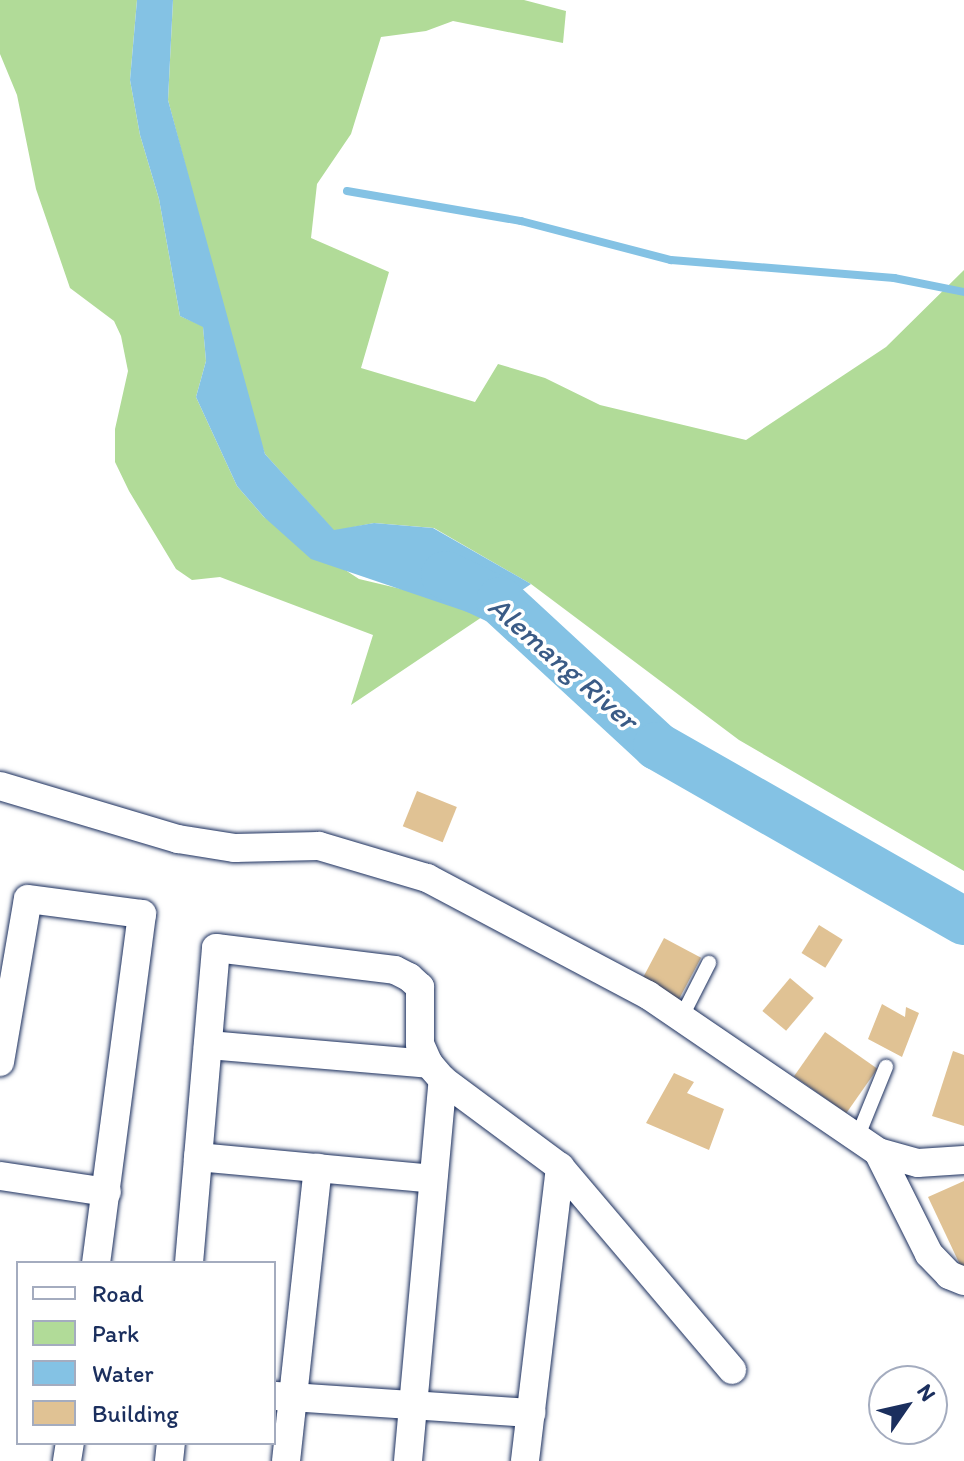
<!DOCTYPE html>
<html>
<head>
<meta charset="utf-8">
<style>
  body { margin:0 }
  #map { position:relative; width:964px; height:1461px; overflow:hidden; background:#fff; font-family:Itim,sans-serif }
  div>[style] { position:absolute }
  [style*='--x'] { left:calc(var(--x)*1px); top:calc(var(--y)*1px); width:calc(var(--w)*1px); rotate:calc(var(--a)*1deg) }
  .green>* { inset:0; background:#b1db98 }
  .water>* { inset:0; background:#84c2e4 }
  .stream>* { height:8px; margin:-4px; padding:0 4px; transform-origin:4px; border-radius:4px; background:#84c2e4 }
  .river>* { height:48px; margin:-24px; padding:0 24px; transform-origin:24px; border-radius:24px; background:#84c2e4 }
  .building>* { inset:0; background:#e0c294; transform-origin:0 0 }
  .roads { filter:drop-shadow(0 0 2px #1b2f5e) drop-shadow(0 0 2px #1b2f5e) }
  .lane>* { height:14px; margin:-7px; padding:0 7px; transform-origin:7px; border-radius:7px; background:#fff }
  .street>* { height:28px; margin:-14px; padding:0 14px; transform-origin:14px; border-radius:14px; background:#fff }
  span { translate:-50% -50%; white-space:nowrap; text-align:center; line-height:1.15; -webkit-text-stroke:7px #fff; paint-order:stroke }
  .water-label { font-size:30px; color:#3a5b86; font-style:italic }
  .legend { position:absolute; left:16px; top:1261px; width:260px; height:184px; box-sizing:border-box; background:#fff; border:2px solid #a4acbf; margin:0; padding:10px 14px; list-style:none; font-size:24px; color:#1b2f5e }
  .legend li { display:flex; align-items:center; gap:16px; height:40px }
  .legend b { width:40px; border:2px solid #a4acbf }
  .north { position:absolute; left:868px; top:1365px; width:80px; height:80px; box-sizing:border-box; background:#fff; border:2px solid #a4acbf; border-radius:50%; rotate:56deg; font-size:22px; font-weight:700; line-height:32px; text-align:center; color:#1b2f5e }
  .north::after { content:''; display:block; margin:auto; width:28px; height:36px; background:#1b2f5e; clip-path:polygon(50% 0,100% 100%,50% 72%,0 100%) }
</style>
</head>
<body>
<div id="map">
  <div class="green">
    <div style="clip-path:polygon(0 0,137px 0,130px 80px,140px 135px,159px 199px,180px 316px,203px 326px,206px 361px,196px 397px,237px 486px,264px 517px,359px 579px,418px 593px,482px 617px,351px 705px,373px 635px,220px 577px,192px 580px,176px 569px,129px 491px,115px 462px,115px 429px,128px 371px,121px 336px,114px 321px,70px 288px,36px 189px,17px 95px,0 54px)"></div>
    <div style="clip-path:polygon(173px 0,524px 0,566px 11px,563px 43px,453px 21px,426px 31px,381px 37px,351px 134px,317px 184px,311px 238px,389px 272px,361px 368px,475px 402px,498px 364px,545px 378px,600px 405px,746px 440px,886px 347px,964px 270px,964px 871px,739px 740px,531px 584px,434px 528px,374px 523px,334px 531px,265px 454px,252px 418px,168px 100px)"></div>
  </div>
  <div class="water">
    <div style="clip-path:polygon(137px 0,173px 0,168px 100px,265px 454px,334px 530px,374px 523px,433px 528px,531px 584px,482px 617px,311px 559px,264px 517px,237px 486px,196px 397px,206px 361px,203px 327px,180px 316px,159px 199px,140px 135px,130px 80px)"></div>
  </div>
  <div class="stream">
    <div style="--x:347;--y:191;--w:177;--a:9.8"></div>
    <div style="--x:521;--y:221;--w:155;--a:14.6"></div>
    <div style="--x:671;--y:260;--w:224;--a:4.6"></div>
    <div style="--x:894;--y:278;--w:71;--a:11.3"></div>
  </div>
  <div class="river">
    <div style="--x:445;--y:575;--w:61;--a:25.3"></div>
    <div style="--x:500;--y:601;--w:214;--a:42.7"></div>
    <div style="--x:657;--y:746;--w:353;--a:29.7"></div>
  </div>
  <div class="building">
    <div style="left:417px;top:791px;width:43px;height:38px;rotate:22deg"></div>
    <div style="left:819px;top:925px;width:28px;height:33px;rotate:32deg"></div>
    <div style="left:664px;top:938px;width:42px;height:50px;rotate:28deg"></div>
    <div style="left:790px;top:978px;width:31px;height:43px;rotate:40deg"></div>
    <div style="clip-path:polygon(882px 1004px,905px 1017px,906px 1007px,919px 1013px,902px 1057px,868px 1039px)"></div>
    <div style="left:825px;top:1032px;width:64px;height:54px;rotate:35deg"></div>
    <div style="clip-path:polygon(953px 1051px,964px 1055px,964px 1126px,932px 1116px)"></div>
    <div style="clip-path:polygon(674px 1073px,694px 1082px,687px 1093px,724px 1109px,709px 1150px,646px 1123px)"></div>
    <div style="clip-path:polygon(964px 1181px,964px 1268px,962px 1269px,928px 1197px)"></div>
  </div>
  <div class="roads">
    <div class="lane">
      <div style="--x:681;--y:1018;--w:62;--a:-63"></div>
      <div style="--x:857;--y:1138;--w:77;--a:-67.8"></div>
    </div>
    <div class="street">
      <div style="--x:0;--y:786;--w:186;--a:16.6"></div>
      <div style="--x:178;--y:839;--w:58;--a:9"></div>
      <div style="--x:235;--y:848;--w:84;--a:-1.4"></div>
      <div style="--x:319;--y:846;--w:113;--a:16.5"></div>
      <div style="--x:427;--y:878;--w:250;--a:27.9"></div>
      <div style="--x:648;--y:995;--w:278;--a:34.3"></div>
      <div style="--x:878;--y:1152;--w:41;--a:15.4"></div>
      <div style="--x:918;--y:1163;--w:46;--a:-3.7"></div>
      <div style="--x:208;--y:1045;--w:222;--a:4.9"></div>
      <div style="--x:0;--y:1062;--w:165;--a:-80.3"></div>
      <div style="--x:28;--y:899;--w:115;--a:7.5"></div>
      <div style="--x:142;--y:914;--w:352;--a:97.5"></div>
      <div style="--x:878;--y:1152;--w:114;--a:63.4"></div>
      <div style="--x:929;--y:1254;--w:29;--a:46"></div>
      <div style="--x:949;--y:1275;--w:16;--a:22"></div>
      <div style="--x:198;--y:1157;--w:236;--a:5.3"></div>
      <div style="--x:560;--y:1167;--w:266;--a:49.7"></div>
      <div style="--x:0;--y:1176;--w:108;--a:8.5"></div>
      <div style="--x:189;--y:1263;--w:316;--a:-85.1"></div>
      <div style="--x:216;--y:948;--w:180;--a:7"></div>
      <div style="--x:395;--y:970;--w:16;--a:27"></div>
      <div style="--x:409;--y:977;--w:15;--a:42"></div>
      <div style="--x:420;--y:987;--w:57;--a:90"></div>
      <div style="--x:420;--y:1044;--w:22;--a:66"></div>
      <div style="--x:429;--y:1064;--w:21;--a:49"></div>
      <div style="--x:443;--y:1080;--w:146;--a:36.6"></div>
      <div style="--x:560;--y:1167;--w:296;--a:96.8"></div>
      <div style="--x:275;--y:1396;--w:257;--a:3.8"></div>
      <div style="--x:67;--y:1461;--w:18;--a:-81"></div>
      <div style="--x:169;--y:1461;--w:18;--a:-84"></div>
      <div style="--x:286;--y:1461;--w:295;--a:-83.8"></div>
      <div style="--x:408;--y:1461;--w:383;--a:-84.8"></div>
    </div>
  </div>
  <div class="water-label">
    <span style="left:563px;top:663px;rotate:41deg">Alemang River</span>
  </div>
  <ul class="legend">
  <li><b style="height:10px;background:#fff"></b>Road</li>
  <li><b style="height:22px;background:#b1db98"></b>Park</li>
  <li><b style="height:22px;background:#84c2e4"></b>Water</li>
  <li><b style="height:22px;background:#e0c294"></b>Building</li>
  </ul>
  <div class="north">N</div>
</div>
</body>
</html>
